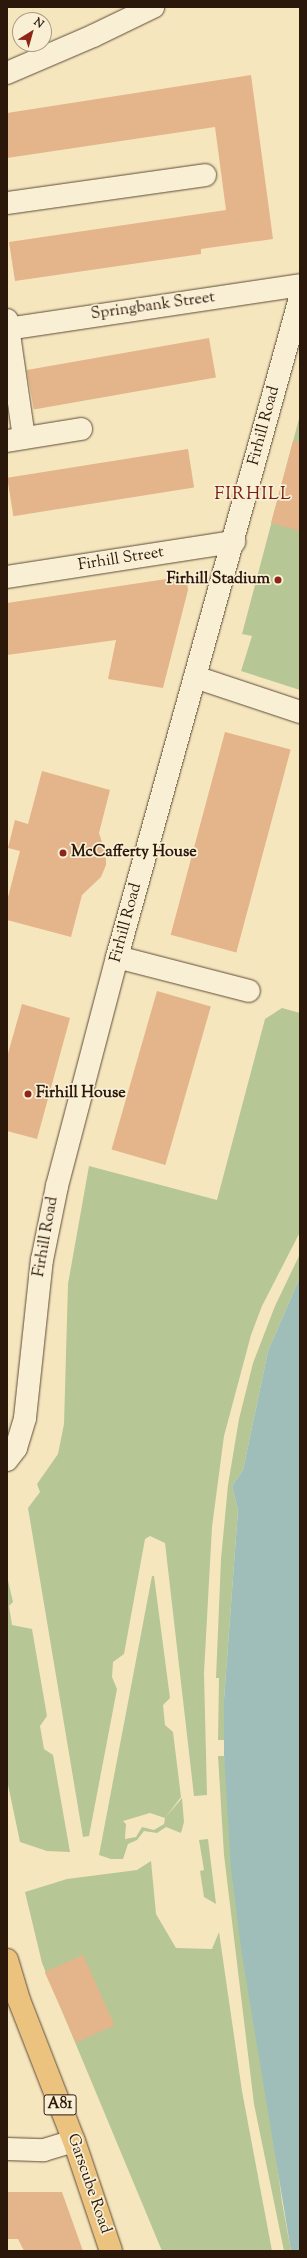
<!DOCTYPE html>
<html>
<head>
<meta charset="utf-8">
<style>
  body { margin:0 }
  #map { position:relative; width:307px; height:2258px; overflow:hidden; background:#f6e6be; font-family:"Sorts Mill Goudy",serif }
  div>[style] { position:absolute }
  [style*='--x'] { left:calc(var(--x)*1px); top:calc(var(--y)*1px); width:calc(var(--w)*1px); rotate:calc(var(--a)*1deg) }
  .green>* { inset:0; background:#b7c695 }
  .water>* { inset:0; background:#9fbeb9 }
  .building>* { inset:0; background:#e4b58a; transform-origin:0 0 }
  .roads { filter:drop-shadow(0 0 1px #5e4c37) drop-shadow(0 0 1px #5e4c37) }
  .minor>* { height:22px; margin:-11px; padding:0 11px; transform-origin:11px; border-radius:11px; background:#f9efd5 }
  .major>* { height:22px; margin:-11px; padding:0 11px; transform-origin:11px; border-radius:11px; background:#ebc37f }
  .dots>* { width:11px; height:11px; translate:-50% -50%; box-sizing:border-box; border:2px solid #f9efd5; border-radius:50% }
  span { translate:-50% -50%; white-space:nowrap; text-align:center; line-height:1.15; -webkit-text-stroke:3.5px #f9efd5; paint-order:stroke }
  .shield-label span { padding:1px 3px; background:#f9efd5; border:1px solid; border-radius:3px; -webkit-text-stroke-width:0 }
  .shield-label { font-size:15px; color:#2c180a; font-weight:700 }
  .street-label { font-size:16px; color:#2c180a }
  .poi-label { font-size:16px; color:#2c180a; font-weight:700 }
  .right { translate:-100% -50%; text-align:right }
  .left { translate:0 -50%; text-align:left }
  .quarter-label { font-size:18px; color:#7a1f14; letter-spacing:1px }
  .frame { position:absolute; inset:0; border:8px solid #2c180a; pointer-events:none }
  .north { position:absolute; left:12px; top:12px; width:40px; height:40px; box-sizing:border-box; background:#f9efd5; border:1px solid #a79984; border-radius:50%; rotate:37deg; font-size:11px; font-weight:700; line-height:16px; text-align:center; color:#2c180a }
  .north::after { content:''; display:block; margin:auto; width:14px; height:18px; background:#8f2418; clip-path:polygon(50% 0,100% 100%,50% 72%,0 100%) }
</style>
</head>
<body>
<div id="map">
  <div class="green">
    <div style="clip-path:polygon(300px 415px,300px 690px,241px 671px,252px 636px,242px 634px)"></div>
    <div style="clip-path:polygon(282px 1008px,300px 1013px,300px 1232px,262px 1306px,251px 1335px,224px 1436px,212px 1527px,204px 1673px,207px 1795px,194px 1796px,165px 1543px,150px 1536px,145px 1539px,124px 1654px,113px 1662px,112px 1677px,117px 1689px,89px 1836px,83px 1837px,28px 1508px,40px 1492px,37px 1484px,58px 1454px,64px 1424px,68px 1284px,89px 1166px,217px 1200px,265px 1019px)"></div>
    <div style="clip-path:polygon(300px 1254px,300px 1277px,268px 1351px,243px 1470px,232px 1486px,238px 1510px,224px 1699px,225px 1740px,218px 1740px,219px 1678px,216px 1678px,221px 1559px,228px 1485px,239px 1419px,253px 1363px,275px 1306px)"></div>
    <div style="clip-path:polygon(7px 1576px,13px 1602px,9px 1606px,12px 1625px,32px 1629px,47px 1716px,40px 1726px,44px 1749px,53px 1755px,70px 1852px,47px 1851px,20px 1842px,7px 1780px)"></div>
    <div style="clip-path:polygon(evenodd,152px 1576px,154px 1576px,170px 1698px,163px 1705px,165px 1725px,173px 1732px,181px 1797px,165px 1818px,182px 1798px,184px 1822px,181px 1833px,166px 1827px,157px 1833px,144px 1831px,137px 1840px,128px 1844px,123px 1859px,111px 1859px,99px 1855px,152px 1576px,150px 1813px,165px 1818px,164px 1824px,154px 1830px,142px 1827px,136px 1837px,125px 1839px,126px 1824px,123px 1821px,150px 1813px)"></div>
    <div style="clip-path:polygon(218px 1756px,224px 1756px,282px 2202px,291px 2251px,284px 2251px,254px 2104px,224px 1855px)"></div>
    <div style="clip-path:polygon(208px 1839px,216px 1904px,204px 1897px,200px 1871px,204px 1870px,199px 1840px)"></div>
    <div style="clip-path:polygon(151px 1861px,156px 1914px,176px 1948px,212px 1949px,219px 1932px,242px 2091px,272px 2251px,162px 2251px,42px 1963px,25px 1892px,67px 1879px,137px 1870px)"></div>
  </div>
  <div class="water">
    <div style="clip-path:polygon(300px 1277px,300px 2251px,291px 2251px,242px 1955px,231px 1869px,224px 1756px,224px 1699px,238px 1510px,232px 1486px,243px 1470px,268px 1351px)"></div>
  </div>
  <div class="building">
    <div style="clip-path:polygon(251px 75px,273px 239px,201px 249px,201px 254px,15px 281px,9px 242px,226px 210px,215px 127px,7px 158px,7px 113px)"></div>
    <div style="left:209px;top:338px;width:40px;height:185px;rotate:80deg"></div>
    <div style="clip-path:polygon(293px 441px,300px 441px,300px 531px,271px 523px)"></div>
    <div style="left:188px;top:449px;width:39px;height:183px;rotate:81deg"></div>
    <div style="clip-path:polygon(186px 576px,188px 590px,163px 688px,108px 679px,116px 640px,7px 655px,7px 603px)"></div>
    <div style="left:225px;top:732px;width:68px;height:210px;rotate:15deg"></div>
    <div style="clip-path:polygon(42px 771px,110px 790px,99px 833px,106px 855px,106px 865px,101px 877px,82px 895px,71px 937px,7px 920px,7px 901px,20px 851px,8px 848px,15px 820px,28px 824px)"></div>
    <div style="left:157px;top:991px;width:56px;height:165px;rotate:16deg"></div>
    <div style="clip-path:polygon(22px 1004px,70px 1018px,37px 1139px,7px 1131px,7px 1057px)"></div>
    <div style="left:83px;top:1955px;width:77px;height:42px;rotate:66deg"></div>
    <div style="clip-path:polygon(7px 2192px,62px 2192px,83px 2251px,24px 2251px,18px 2239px,7px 2239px)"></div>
  </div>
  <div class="roads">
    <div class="minor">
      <div style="--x:7;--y:73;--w:94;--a:-23.3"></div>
      <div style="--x:93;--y:36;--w:67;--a:-25.8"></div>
      <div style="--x:7;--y:203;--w:200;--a:-8"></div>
      <div style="--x:7;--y:320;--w:119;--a:81.8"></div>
      <div style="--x:7;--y:329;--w:296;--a:-8.5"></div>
      <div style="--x:7;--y:441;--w:75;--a:-9.2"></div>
      <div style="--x:7;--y:577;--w:230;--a:-8.8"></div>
      <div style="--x:195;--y:677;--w:111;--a:18.4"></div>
      <div style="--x:117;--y:957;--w:136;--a:14.4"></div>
      <div style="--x:7;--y:1460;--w:15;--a:-53"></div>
      <div style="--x:16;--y:1448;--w:31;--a:-73"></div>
      <div style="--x:25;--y:1418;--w:159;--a:-83.9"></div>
      <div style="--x:42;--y:1260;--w:76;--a:-78.5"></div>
      <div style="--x:57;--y:1186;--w:237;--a:-75.3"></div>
      <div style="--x:117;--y:957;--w:684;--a:-74.48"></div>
      <div style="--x:7;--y:2149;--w:37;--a:2"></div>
      <div style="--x:44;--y:2150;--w:31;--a:-17"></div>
    </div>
    <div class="major">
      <div style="--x:7;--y:1960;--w:42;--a:73.3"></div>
      <div style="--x:19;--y:2000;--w:151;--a:68.7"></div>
      <div style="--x:74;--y:2141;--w:116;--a:71.4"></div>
    </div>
  </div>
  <div class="dots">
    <div style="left:278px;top:580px;background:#8f2418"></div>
    <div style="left:63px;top:853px;background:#8f2418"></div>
    <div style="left:28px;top:1094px;background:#8f2418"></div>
  </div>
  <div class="shield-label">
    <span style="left:60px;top:2105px">A81</span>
  </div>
  <div class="street-label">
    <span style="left:153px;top:307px;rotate:-8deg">Springbank Street</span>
    <span style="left:265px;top:426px;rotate:-75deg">Firhill Road</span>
    <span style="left:121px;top:560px;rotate:-9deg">Firhill Street</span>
    <span style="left:127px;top:923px;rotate:-75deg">Firhill Road</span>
    <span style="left:47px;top:1237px;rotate:-80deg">Firhill Road</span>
    <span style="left:88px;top:2184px;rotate:71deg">Garscube Road</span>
  </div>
  <div class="poi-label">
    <span class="right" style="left:270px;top:580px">Firhill Stadium</span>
    <span class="left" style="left:71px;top:853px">McCafferty House</span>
    <span class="left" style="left:36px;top:1094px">Firhill House</span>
  </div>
  <div class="quarter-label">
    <span style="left:253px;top:495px">FIRHILL</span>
  </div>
  <div class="frame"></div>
  <div class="north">N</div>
</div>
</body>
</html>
